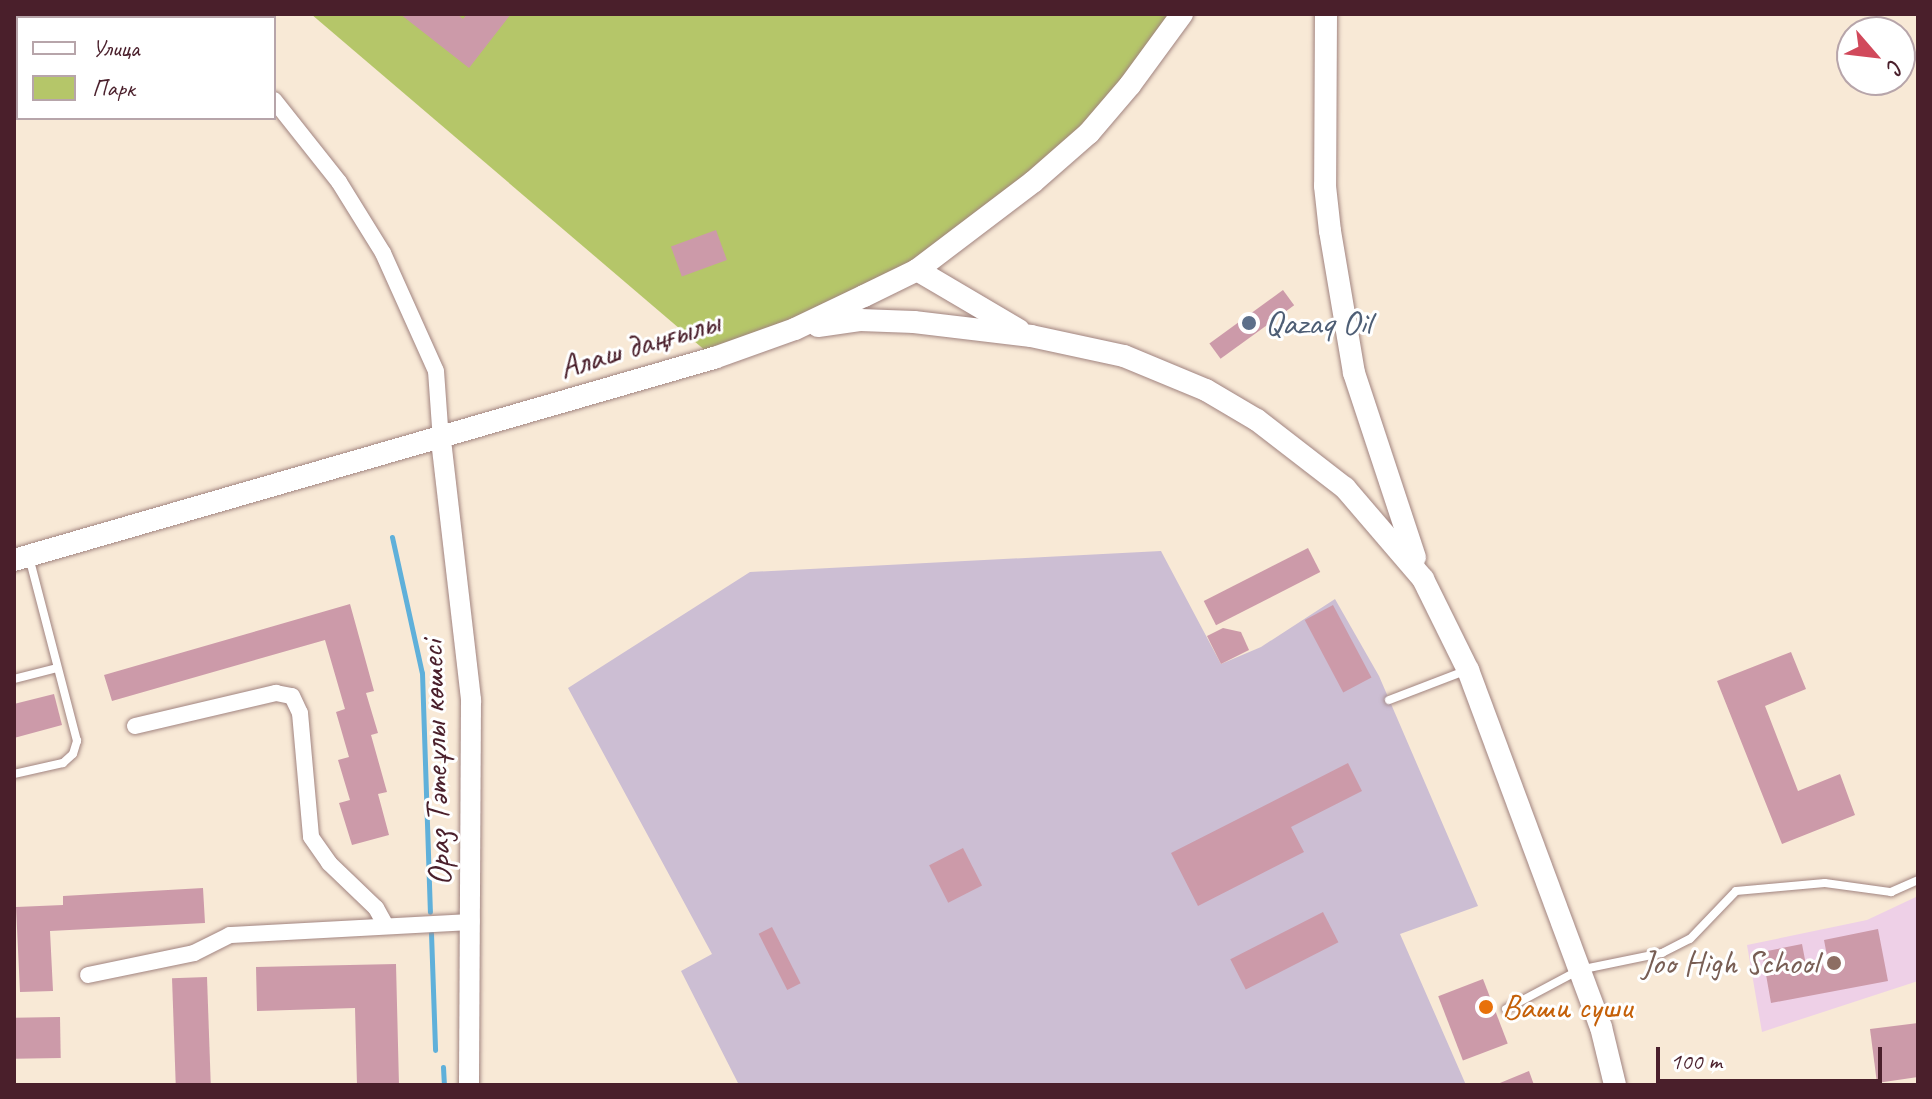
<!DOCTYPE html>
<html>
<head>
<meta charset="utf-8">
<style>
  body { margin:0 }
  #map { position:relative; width:1932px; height:1099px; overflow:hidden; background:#f8e9d6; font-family:Caveat,sans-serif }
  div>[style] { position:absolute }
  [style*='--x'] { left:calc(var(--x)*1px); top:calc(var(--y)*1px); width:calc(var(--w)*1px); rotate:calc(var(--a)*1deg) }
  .built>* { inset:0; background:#eed0e7 }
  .industrial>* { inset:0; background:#ccbed3 }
  .green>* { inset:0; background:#b5c669 }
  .stream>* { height:5px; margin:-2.5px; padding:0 2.5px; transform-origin:2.5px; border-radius:2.5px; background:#5fb0da }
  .building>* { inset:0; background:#cc9aa9; transform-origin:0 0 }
  .roads { filter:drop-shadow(0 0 2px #a18480) drop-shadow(0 0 2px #a18480) }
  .service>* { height:8px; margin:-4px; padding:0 4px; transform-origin:4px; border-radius:4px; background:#fff }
  .minor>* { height:16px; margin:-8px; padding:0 8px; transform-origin:8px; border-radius:8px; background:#fff }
  .tertiary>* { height:20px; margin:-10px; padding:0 10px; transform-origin:10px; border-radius:10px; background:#fff }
  .secondary>* { height:22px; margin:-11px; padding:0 11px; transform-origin:11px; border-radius:11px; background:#fff }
  .dots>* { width:22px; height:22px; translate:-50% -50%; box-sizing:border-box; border:4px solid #fff; border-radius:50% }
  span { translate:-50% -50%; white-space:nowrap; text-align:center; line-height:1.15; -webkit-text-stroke:6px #fff; paint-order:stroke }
  .service-label { font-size:34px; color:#4e5e75 }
  .left { translate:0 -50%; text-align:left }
  .street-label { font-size:34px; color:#4a1f2b }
  .education-label { font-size:34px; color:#785e54 }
  .right { translate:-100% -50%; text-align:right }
  .food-label { font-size:34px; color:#c56008 }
  .frame { position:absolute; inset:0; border:16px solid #4a1f2b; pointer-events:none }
  .legend { position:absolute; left:16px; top:16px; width:260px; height:104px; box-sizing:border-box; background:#fff; border:2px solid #b7a5aa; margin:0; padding:10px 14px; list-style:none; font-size:24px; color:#4a1f2b }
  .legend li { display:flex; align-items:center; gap:16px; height:40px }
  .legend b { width:40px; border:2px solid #b7a5aa }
  .north { position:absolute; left:1836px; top:16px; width:80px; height:80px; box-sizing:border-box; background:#fff; border:2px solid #b7a5aa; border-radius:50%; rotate:118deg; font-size:22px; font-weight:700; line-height:32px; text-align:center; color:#4a1f2b }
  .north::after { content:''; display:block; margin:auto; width:28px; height:36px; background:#d1495b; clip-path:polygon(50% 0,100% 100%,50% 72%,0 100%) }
  .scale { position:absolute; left:1656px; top:1047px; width:226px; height:36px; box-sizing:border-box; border:4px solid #4a1f2b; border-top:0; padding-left:10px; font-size:24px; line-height:28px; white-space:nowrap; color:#4a1f2b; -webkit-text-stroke:6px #fff; paint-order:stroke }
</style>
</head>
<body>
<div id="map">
  <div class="built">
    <div style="clip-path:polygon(1918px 896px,1918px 981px,1762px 1032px,1747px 945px,1867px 920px)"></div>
  </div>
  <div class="industrial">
    <div style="clip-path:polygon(1161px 551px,1221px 664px,1261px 647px,1335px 599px,1379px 676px,1478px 906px,1400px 934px,1466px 1085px,739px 1085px,681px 971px,712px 954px,568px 688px,750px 572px)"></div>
  </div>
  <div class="green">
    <div style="clip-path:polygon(311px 14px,1182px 14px,1130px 85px,917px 270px,714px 358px)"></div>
  </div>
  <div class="stream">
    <div style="--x:392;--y:537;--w:139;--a:77.6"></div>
    <div style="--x:422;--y:673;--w:239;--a:88.1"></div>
    <div style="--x:431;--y:933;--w:117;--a:88"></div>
    <div style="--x:443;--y:1067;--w:18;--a:87"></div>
  </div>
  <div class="building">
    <div style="clip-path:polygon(400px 14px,457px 14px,463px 19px,467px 14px,511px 14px,469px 68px)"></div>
    <div style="left:716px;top:230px;width:32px;height:48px;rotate:70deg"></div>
    <div style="left:1283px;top:290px;width:19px;height:91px;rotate:54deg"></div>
    <div style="left:1308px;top:548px;width:27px;height:117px;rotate:63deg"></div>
    <div style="clip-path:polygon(350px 604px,374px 691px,366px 693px,378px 733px,371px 735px,387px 792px,378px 794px,389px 835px,352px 845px,339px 803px,350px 800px,338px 760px,349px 757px,336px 712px,345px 709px,325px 640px,112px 701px,104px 675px)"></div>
    <div style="left:1333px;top:605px;width:82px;height:32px;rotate:62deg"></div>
    <div style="clip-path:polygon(1223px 628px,1241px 632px,1249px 650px,1221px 664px,1207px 636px)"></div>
    <div style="clip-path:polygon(1791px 652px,1806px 689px,1765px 706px,1798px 791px,1840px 774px,1855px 815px,1782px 844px,1717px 681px)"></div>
    <div style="clip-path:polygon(54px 694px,62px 725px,14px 738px,14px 704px)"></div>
    <div style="clip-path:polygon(1348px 763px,1362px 791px,1291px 827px,1304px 852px,1198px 906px,1171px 853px)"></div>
    <div style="left:963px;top:848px;width:42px;height:38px;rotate:63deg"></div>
    <div style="clip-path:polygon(203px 888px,205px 923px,50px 931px,53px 991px,20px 992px,16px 907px,63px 905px,63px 896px)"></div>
    <div style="left:1323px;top:912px;width:34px;height:104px;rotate:63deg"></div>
    <div style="left:772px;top:927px;width:63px;height:15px;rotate:63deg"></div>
    <div style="clip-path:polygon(1878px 929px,1888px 981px,1771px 1003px,1762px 952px,1802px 944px,1806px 965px,1828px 961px,1824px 940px)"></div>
    <div style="clip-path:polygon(396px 964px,399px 1085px,357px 1085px,355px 1008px,257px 1011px,256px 967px)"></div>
    <div style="left:207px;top:977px;width:108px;height:35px;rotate:88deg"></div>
    <div style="left:1483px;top:979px;width:69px;height:48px;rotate:69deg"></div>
    <div style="left:60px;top:1017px;width:41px;height:46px;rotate:89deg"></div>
    <div style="clip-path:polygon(1918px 1023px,1918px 1077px,1877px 1083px,1870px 1029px)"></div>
    <div style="clip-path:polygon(1529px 1071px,1534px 1085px,1495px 1085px)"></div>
  </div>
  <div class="roads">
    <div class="service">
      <div style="--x:14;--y:679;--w:44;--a:-14.3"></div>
      <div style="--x:1389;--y:700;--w:84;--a:-21"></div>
      <div style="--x:14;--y:774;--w:50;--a:-12.7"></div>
      <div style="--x:63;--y:763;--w:13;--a:-42"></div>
      <div style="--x:73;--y:754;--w:14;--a:-73"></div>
      <div style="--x:77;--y:741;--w:190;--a:-104.6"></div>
      <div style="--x:1506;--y:1009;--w:83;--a:-28.1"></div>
      <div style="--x:1579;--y:970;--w:85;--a:-11.6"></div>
      <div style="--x:1662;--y:953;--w:31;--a:-27"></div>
      <div style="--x:1690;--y:939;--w:66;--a:-46.2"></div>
      <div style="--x:1736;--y:891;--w:89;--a:-5.1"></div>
      <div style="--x:1825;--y:883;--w:67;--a:7.8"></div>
      <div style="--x:1891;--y:892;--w:30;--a:-24"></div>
    </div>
    <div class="minor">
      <div style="--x:201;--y:14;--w:6;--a:45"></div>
      <div style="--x:274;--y:100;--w:105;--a:51.6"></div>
      <div style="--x:339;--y:182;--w:84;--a:58.2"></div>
      <div style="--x:383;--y:253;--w:129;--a:65.8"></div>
      <div style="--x:436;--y:371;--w:69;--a:85.9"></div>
      <div style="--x:135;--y:726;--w:145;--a:-13.2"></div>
      <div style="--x:276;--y:693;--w:16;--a:11"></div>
      <div style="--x:292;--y:696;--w:19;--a:65"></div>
      <div style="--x:300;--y:713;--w:124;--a:84.9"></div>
      <div style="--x:311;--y:837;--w:32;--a:55"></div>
      <div style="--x:329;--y:863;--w:65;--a:43.8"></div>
      <div style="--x:376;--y:908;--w:18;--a:61"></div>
      <div style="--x:88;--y:975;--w:108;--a:-11.7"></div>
      <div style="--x:194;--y:953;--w:40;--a:-26.6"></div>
      <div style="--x:230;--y:935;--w:242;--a:-3.1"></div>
    </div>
    <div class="tertiary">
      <div style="--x:441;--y:440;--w:262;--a:83.4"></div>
      <div style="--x:471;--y:700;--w:385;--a:90.3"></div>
    </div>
    <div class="secondary">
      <div style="--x:1326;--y:14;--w:172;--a:90.3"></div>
      <div style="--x:1325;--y:186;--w:45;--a:83.7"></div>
      <div style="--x:1330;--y:231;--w:144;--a:80.4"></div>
      <div style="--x:1354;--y:373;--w:194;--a:71.7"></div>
      <div style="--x:917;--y:270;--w:118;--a:30.5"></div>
      <div style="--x:818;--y:326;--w:42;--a:-8.1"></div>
      <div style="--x:860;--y:320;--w:54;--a:2.1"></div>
      <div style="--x:914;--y:322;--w:118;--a:6.8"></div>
      <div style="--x:1031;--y:336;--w:95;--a:12.1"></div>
      <div style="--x:1124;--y:356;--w:89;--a:22.5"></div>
      <div style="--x:1206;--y:390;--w:59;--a:30.5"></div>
      <div style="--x:1257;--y:420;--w:111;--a:37.7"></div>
      <div style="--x:1345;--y:488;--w:120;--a:49.4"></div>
      <div style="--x:1423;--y:579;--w:102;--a:63.7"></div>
      <div style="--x:1468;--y:670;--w:381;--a:69.6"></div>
      <div style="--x:1601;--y:1027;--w:60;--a:76.4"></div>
      <div style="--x:14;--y:560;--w:729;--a:-16.1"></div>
      <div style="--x:714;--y:358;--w:86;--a:-19.7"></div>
      <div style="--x:795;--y:329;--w:76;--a:-25.6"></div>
      <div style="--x:864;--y:296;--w:59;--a:-26.1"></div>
      <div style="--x:917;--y:270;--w:146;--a:-37.2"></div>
      <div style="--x:1033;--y:182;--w:74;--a:-41.2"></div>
      <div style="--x:1089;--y:133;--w:63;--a:-49.5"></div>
      <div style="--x:1130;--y:85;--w:88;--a:-53.8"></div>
    </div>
  </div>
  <div class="dots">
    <div style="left:1249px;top:323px;background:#5c6f8a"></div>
    <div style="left:1834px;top:963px;background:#8d6e63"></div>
    <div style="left:1486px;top:1007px;background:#e8710a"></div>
  </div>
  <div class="service-label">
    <span class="left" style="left:1265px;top:323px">Qazaq Oil</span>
  </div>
  <div class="street-label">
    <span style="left:639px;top:344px;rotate:-17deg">Алаш даңғылы</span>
    <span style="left:435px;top:763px;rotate:-92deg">Ораз Тәтеұлы көшесі</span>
  </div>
  <div class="education-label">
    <span class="right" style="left:1818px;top:963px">Joo High School</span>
  </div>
  <div class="food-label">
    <span class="left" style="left:1502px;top:1007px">Ваши суши</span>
  </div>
  <div class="frame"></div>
  <ul class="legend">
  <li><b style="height:10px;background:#fff"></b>Улица</li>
  <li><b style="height:22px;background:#b5c669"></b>Парк</li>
  </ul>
  <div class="north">С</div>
  <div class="scale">100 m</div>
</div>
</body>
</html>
